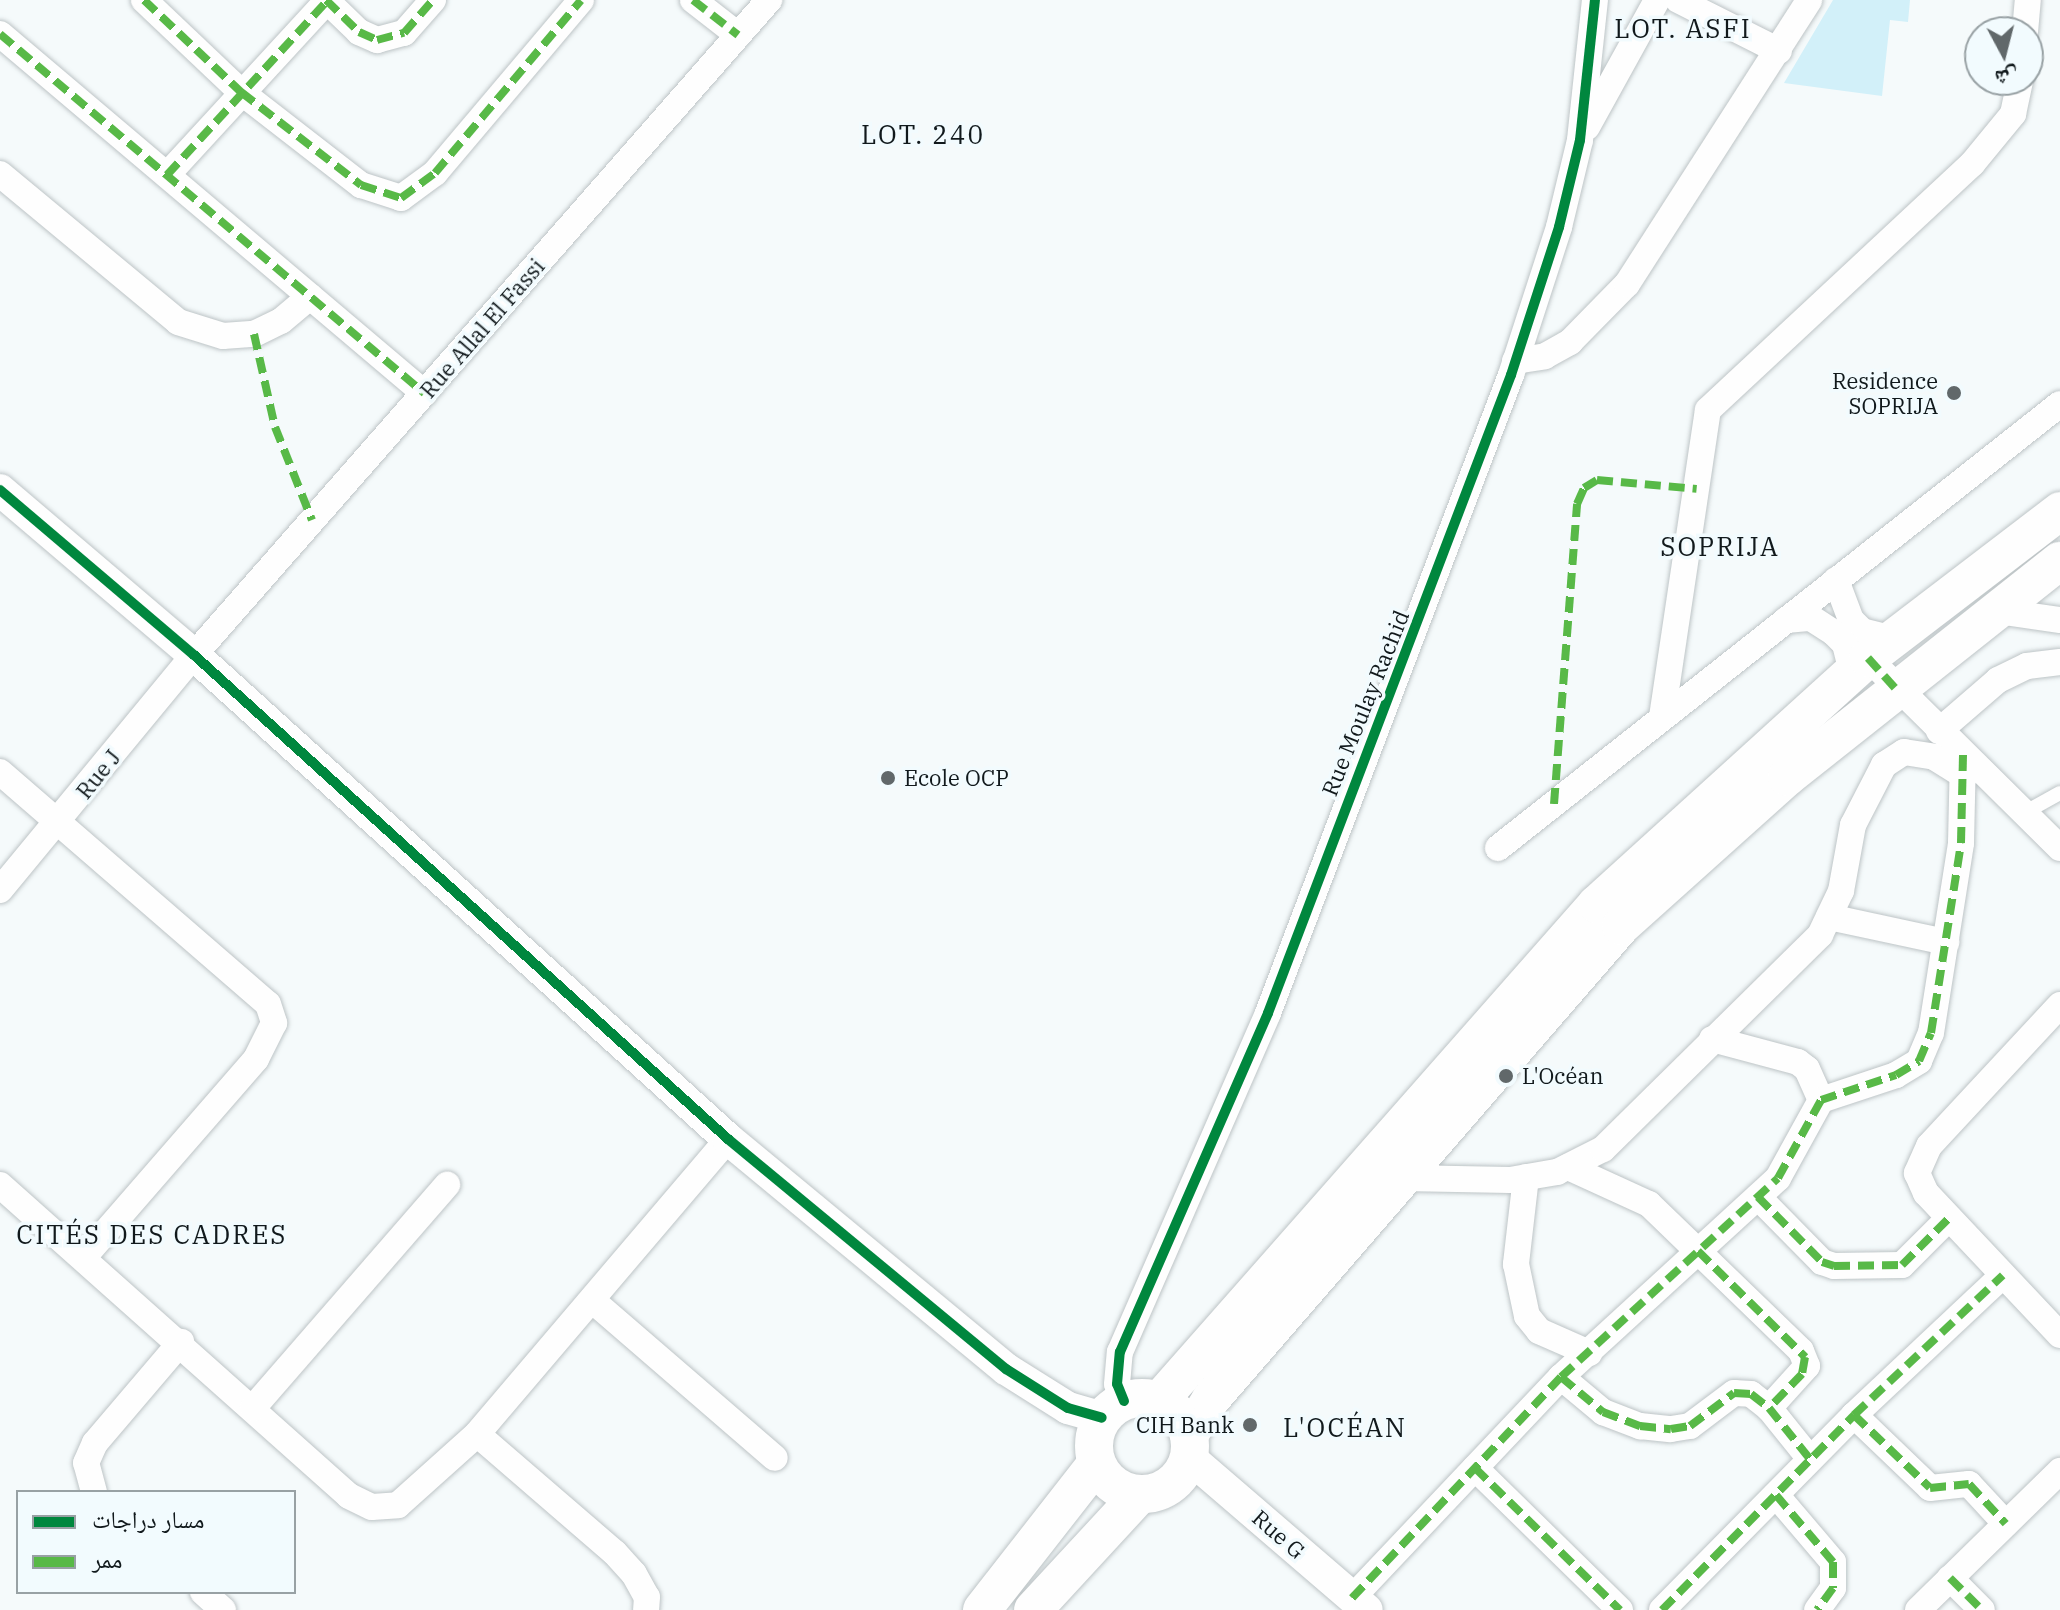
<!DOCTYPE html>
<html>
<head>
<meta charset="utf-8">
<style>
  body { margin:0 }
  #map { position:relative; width:2060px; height:1610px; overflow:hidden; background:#f5fafb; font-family:"IBM Plex Serif","Noto Naskh Arabic",serif }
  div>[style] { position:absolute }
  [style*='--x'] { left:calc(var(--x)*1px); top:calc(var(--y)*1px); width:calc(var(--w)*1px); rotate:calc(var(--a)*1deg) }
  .green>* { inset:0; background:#d2f0f9 }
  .roads { filter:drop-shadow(0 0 2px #bdc4c6) drop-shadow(0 0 2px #bdc4c6) }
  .service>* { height:14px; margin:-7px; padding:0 7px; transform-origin:7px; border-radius:7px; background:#fefefe }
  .minor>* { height:26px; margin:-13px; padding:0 13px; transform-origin:13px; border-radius:13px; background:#fefefe }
  .tertiary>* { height:32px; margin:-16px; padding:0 16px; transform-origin:16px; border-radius:16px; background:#fefefe }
  .secondary>* { height:38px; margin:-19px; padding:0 19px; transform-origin:19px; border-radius:19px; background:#fefefe }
  .secondary>.ring { margin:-19px; padding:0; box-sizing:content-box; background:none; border:38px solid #fefefe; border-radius:50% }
  .quiet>* { height:8px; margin-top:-4px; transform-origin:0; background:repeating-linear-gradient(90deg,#58b947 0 16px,transparent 0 24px) }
  .cycleway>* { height:10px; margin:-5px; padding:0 5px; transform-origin:5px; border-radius:5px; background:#00873e }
  .dots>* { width:22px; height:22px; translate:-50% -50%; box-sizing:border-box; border:4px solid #f2fbfe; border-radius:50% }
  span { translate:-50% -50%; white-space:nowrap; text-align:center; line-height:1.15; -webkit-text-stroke:7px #f2fbfe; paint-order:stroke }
  .street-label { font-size:22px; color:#11191c }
  .poi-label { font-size:22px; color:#11191c }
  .right { translate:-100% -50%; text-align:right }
  .left { translate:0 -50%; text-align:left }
  .quarter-label { font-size:26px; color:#11191c; letter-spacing:2px }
  .legend { position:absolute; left:16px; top:1490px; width:280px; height:104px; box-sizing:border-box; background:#f2fbfe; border:2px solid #98a1a4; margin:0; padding:10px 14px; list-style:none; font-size:24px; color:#11191c }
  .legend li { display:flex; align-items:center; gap:16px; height:40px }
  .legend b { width:40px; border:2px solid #98a1a4 }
  .north { position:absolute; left:1964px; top:16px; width:80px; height:80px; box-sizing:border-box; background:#f2fbfe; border:2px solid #98a1a4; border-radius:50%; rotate:173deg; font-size:22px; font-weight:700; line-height:32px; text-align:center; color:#11191c }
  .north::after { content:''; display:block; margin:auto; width:28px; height:36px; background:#61686a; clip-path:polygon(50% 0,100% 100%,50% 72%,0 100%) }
</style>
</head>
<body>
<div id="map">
  <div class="green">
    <div style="clip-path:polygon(1833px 0,1910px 0,1908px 22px,1890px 20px,1882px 96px,1784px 83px)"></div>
  </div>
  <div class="roads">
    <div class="service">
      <div style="--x:2024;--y:813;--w:41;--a:-29.1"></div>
    </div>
    <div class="minor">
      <div style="--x:144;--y:0;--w:134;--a:43.5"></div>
      <div style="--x:241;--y:92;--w:152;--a:37.8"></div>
      <div style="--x:361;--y:185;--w:42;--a:18"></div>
      <div style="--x:401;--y:198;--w:42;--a:-36.3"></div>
      <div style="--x:435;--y:173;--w:226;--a:-49.8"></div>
      <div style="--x:326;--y:0;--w:46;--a:44.1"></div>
      <div style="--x:359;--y:32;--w:20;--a:24"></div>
      <div style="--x:377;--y:40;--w:28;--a:-15"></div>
      <div style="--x:404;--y:33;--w:44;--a:-48.7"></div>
      <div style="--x:693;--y:0;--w:57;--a:37.9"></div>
      <div style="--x:1678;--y:0;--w:113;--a:26.8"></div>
      <div style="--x:2025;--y:32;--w:32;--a:-85"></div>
      <div style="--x:0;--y:34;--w:556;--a:40.25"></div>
      <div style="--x:1587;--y:127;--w:145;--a:-61.1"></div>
      <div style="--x:0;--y:174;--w:231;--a:39.7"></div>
      <div style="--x:178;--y:322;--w:47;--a:17.3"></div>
      <div style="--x:223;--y:336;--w:31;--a:-4"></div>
      <div style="--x:254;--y:334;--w:30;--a:-26"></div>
      <div style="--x:281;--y:321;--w:38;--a:-40"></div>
      <div style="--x:167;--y:175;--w:236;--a:-47.4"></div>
      <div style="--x:1515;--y:361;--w:30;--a:-9"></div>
      <div style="--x:1545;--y:356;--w:29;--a:-29"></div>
      <div style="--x:1570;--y:342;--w:81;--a:-45.5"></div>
      <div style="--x:1627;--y:284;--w:337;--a:-57.3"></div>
      <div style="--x:1836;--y:580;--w:43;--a:69.4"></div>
      <div style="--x:1851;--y:620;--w:16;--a:45"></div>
      <div style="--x:1862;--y:631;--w:32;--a:14"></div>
      <div style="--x:1997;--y:611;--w:64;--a:8.1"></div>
      <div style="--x:1786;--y:620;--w:25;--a:-5"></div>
      <div style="--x:1811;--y:618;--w:27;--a:33"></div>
      <div style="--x:1834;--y:633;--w:16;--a:45"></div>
      <div style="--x:1845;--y:644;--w:30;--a:76"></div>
      <div style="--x:1868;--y:658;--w:270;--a:44.7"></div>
      <div style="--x:1662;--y:717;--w:310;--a:-81.5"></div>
      <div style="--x:1708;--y:410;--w:361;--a:-43"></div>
      <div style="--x:1972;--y:164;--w:65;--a:-50.6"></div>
      <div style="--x:2013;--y:114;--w:35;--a:-78"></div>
      <div style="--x:1939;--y:731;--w:78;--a:-40.8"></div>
      <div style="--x:1998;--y:680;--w:32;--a:-26"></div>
      <div style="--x:2027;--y:666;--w:33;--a:-7"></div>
      <div style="--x:0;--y:772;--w:354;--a:40.9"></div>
      <div style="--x:268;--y:1004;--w:20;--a:72"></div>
      <div style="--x:274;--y:1023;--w:40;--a:116.6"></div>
      <div style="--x:256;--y:1059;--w:262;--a:131"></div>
      <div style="--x:1498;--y:848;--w:716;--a:-38.31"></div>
      <div style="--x:0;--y:890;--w:305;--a:-50.5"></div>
      <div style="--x:194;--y:655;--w:872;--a:-48.72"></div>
      <div style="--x:1829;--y:917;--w:120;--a:12.1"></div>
      <div style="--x:2060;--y:1005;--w:192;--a:132.9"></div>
      <div style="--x:1929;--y:1146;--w:30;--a:114"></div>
      <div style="--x:1917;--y:1173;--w:22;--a:66"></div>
      <div style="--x:1926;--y:1193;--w:195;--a:46.7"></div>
      <div style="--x:1712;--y:1039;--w:89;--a:15"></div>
      <div style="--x:1798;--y:1062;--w:11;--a:38"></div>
      <div style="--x:1807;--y:1069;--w:34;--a:66"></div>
      <div style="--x:1568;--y:1167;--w:89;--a:24.6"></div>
      <div style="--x:1649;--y:1204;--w:211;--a:44"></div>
      <div style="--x:1801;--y:1351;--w:16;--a:68"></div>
      <div style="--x:1807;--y:1366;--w:57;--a:132.1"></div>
      <div style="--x:1526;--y:1177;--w:88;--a:96.6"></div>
      <div style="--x:1516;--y:1264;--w:53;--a:78.1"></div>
      <div style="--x:1527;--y:1316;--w:19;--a:51"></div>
      <div style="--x:1539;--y:1331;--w:55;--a:23.7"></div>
      <div style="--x:1403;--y:1178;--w:107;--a:1.1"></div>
      <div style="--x:1510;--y:1180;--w:48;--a:-9.7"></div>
      <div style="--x:1557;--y:1172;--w:51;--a:-26.6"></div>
      <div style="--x:1603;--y:1149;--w:305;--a:-44.6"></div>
      <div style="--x:1820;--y:935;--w:49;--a:-64.5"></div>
      <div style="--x:1841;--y:891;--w:67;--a:-79.7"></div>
      <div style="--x:1853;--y:825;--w:68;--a:-62.7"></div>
      <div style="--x:1884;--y:765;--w:24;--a:-33"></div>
      <div style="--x:1904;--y:752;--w:30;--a:9"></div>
      <div style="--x:1934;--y:757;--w:36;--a:32"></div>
      <div style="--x:0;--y:1185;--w:467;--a:41.7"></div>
      <div style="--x:349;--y:1496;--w:25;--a:26"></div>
      <div style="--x:372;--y:1507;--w:26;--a:-4"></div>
      <div style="--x:398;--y:1505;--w:106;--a:-41.9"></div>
      <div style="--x:477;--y:1434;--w:387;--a:-49.6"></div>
      <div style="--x:1758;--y:1197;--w:91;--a:45.4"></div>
      <div style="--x:1822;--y:1262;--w:13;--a:18"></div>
      <div style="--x:1834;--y:1266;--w:68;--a:-0.8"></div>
      <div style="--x:1902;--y:1265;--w:66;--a:-45"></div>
      <div style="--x:593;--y:1301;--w:240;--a:40.8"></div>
      <div style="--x:1561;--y:1377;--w:55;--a:39.8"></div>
      <div style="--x:1603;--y:1412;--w:40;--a:21"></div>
      <div style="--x:1640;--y:1426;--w:31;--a:6"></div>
      <div style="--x:1671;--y:1429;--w:19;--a:-9"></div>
      <div style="--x:1690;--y:1426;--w:55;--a:-36.9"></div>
      <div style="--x:1734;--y:1393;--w:17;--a:3"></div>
      <div style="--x:1751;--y:1394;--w:23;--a:38"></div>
      <div style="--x:1769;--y:1408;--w:65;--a:51.2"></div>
      <div style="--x:1124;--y:1401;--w:18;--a:-112"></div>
      <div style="--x:1117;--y:1384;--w:32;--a:-85"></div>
      <div style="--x:1120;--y:1352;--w:370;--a:-66.4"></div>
      <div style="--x:1268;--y:1013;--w:683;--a:-69.15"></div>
      <div style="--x:1511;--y:375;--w:156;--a:-72"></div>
      <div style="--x:1559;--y:227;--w:89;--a:-76.4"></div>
      <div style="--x:1580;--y:140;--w:141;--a:-83.9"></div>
      <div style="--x:253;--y:1408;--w:296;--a:-49"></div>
      <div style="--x:1854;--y:1415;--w:105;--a:43.8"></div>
      <div style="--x:1930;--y:1488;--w:39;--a:-6"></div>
      <div style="--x:1969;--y:1484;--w:54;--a:47.2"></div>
      <div style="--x:477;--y:1434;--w:182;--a:40.8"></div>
      <div style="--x:615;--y:1553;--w:28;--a:48"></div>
      <div style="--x:634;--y:1574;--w:26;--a:61"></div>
      <div style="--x:647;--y:1597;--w:13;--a:94"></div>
      <div style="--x:1475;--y:1468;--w:203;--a:44.4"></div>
      <div style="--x:94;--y:1492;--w:30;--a:-105"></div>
      <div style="--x:86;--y:1463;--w:22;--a:-66"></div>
      <div style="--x:95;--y:1443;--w:133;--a:-49.6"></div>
      <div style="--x:1776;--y:1495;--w:88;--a:49.6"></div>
      <div style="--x:1833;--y:1562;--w:26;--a:90"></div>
      <div style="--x:1833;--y:1588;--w:27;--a:126"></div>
      <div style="--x:1950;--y:1578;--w:45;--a:45"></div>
      <div style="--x:203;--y:1592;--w:27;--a:42"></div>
      <div style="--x:1352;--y:1598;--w:304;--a:-46.6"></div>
      <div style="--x:1561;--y:1377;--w:294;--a:-42.5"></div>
      <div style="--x:1778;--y:1178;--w:89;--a:-61.1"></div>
      <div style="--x:1821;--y:1100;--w:79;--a:-18.4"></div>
      <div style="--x:1896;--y:1075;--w:27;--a:-31"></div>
      <div style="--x:1919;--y:1061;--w:30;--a:-67"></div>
      <div style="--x:1931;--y:1033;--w:192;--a:-81"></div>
      <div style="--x:1961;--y:843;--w:89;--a:-88.7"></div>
      <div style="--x:1662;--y:1610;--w:274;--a:-45.4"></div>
      <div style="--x:1854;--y:1415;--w:204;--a:-43.2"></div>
      <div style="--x:1918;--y:1610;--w:199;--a:-44.4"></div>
    </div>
    <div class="tertiary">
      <div style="--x:0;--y:490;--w:255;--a:40.4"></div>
      <div style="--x:194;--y:655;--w:721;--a:42.19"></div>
      <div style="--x:728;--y:1139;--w:361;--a:39.6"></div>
      <div style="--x:1006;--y:1369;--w:73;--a:32.2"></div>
      <div style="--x:1068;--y:1408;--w:35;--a:16"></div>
      <div style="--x:1190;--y:1458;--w:233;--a:40.7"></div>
    </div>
    <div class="secondary">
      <div class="ring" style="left:1094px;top:1398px;width:58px;height:58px"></div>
      <div style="--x:1159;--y:1401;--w:662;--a:-48.61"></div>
      <div style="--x:1597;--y:904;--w:366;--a:-42.2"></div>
      <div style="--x:1868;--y:658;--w:242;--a:-37.4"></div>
      <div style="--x:1189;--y:1435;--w:42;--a:-58.6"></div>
      <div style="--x:1211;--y:1399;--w:626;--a:-49.08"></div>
      <div style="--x:1621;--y:926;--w:223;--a:-41.9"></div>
      <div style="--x:1787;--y:777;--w:348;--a:-38.4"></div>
      <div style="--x:982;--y:1610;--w:185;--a:-52"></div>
      <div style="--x:1033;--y:1610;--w:156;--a:-47.3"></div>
    </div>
  </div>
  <div class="quiet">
    <div style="--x:144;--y:0;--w:134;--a:43.5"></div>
    <div style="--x:241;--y:92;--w:152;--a:37.8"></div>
    <div style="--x:361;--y:185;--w:42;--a:18"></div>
    <div style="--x:401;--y:198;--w:42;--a:-36.3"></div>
    <div style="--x:435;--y:173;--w:226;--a:-49.8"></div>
    <div style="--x:326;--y:0;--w:46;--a:44.1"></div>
    <div style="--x:359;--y:32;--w:20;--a:24"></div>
    <div style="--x:377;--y:40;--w:28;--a:-15"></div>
    <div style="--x:404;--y:33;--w:44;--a:-48.7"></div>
    <div style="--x:693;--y:0;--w:57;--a:37.9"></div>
    <div style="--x:0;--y:34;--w:556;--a:40.25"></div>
    <div style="--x:167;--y:175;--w:236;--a:-47.4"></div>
    <div style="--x:254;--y:334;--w:95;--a:77.3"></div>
    <div style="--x:275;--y:427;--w:100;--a:68.3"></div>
    <div style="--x:1868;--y:658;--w:40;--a:48"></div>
    <div style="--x:1554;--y:804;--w:301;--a:-85.6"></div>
    <div style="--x:1577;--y:504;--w:17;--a:-66"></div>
    <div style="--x:1584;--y:488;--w:15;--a:-32"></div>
    <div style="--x:1597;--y:480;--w:100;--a:5.1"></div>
    <div style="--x:1758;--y:1197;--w:91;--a:45.4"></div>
    <div style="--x:1822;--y:1262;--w:13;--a:18"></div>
    <div style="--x:1834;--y:1266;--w:68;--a:-0.8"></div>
    <div style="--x:1902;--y:1265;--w:66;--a:-45"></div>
    <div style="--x:1698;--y:1251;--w:151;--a:44.7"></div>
    <div style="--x:1805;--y:1357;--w:17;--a:100"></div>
    <div style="--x:1802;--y:1374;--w:47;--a:134.1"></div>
    <div style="--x:1561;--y:1377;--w:55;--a:39.8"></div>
    <div style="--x:1603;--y:1412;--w:40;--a:21"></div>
    <div style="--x:1640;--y:1426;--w:31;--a:6"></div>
    <div style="--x:1671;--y:1429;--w:19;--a:-9"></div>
    <div style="--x:1690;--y:1426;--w:55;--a:-36.9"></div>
    <div style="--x:1734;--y:1393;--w:17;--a:3"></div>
    <div style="--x:1751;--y:1394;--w:23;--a:38"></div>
    <div style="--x:1769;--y:1408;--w:65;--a:51.2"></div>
    <div style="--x:1854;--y:1415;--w:105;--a:43.8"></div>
    <div style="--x:1930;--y:1488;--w:39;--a:-6"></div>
    <div style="--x:1969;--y:1484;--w:54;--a:47.2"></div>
    <div style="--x:1475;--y:1468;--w:203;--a:44.4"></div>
    <div style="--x:1776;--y:1495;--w:88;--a:49.6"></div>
    <div style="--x:1833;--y:1562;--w:26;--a:90"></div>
    <div style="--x:1833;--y:1588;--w:27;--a:126"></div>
    <div style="--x:1950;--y:1578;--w:45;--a:45"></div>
    <div style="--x:1352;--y:1598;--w:304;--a:-46.6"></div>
    <div style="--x:1561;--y:1377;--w:294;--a:-42.5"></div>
    <div style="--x:1778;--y:1178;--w:89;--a:-61.1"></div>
    <div style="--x:1821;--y:1100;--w:79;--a:-18.4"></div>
    <div style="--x:1896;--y:1075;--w:27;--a:-31"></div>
    <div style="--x:1919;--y:1061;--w:30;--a:-67"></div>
    <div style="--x:1931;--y:1033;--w:192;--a:-81"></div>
    <div style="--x:1961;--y:843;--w:89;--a:-88.7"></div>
    <div style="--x:1662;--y:1610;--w:274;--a:-45.4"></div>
    <div style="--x:1854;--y:1415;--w:204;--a:-43.2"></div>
  </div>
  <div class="cycleway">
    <div style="--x:0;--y:490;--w:255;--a:40.4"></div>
    <div style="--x:194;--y:655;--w:721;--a:42.19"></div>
    <div style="--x:728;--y:1139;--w:361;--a:39.6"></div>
    <div style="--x:1006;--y:1369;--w:73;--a:32.2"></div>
    <div style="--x:1068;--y:1408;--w:35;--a:16"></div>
    <div style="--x:1124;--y:1401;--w:18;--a:-112"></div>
    <div style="--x:1117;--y:1384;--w:32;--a:-85"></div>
    <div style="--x:1120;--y:1352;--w:370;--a:-66.4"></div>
    <div style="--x:1268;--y:1013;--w:683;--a:-69.15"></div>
    <div style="--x:1511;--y:375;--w:156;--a:-72"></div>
    <div style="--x:1559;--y:227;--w:89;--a:-76.4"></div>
    <div style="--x:1580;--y:140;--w:141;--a:-83.9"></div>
  </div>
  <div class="dots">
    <div style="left:1954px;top:393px;background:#61686a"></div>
    <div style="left:888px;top:778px;background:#61686a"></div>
    <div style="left:1506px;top:1076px;background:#61686a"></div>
    <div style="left:1250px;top:1425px;background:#61686a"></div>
  </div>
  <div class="street-label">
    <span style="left:482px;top:328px;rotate:-49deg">Rue Allal El Fassi</span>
    <span style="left:1365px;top:703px;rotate:-68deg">Rue Moulay Rachid</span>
    <span style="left:98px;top:774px;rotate:-51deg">Rue J</span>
    <span style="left:1279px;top:1534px;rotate:41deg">Rue G</span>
  </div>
  <div class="poi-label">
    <span class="right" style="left:1938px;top:393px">Residence<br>SOPRIJA</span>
    <span class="left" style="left:904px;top:778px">Ecole OCP</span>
    <span class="left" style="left:1522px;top:1076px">L'Océan</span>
    <span class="right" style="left:1234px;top:1425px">CIH Bank</span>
  </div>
  <div class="quarter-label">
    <span style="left:1683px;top:29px">LOT. ASFI</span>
    <span style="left:923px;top:135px">LOT. 240</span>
    <span style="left:1720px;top:547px">SOPRIJA</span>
    <span style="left:152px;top:1235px">CITÉS DES CADRES</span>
    <span style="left:1345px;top:1428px">L'OCÉAN</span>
  </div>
  <ul class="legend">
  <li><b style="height:10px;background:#00873e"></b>مسار دراجات</li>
  <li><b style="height:10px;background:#58b947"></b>ممر</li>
  </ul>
  <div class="north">ش</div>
</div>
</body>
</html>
